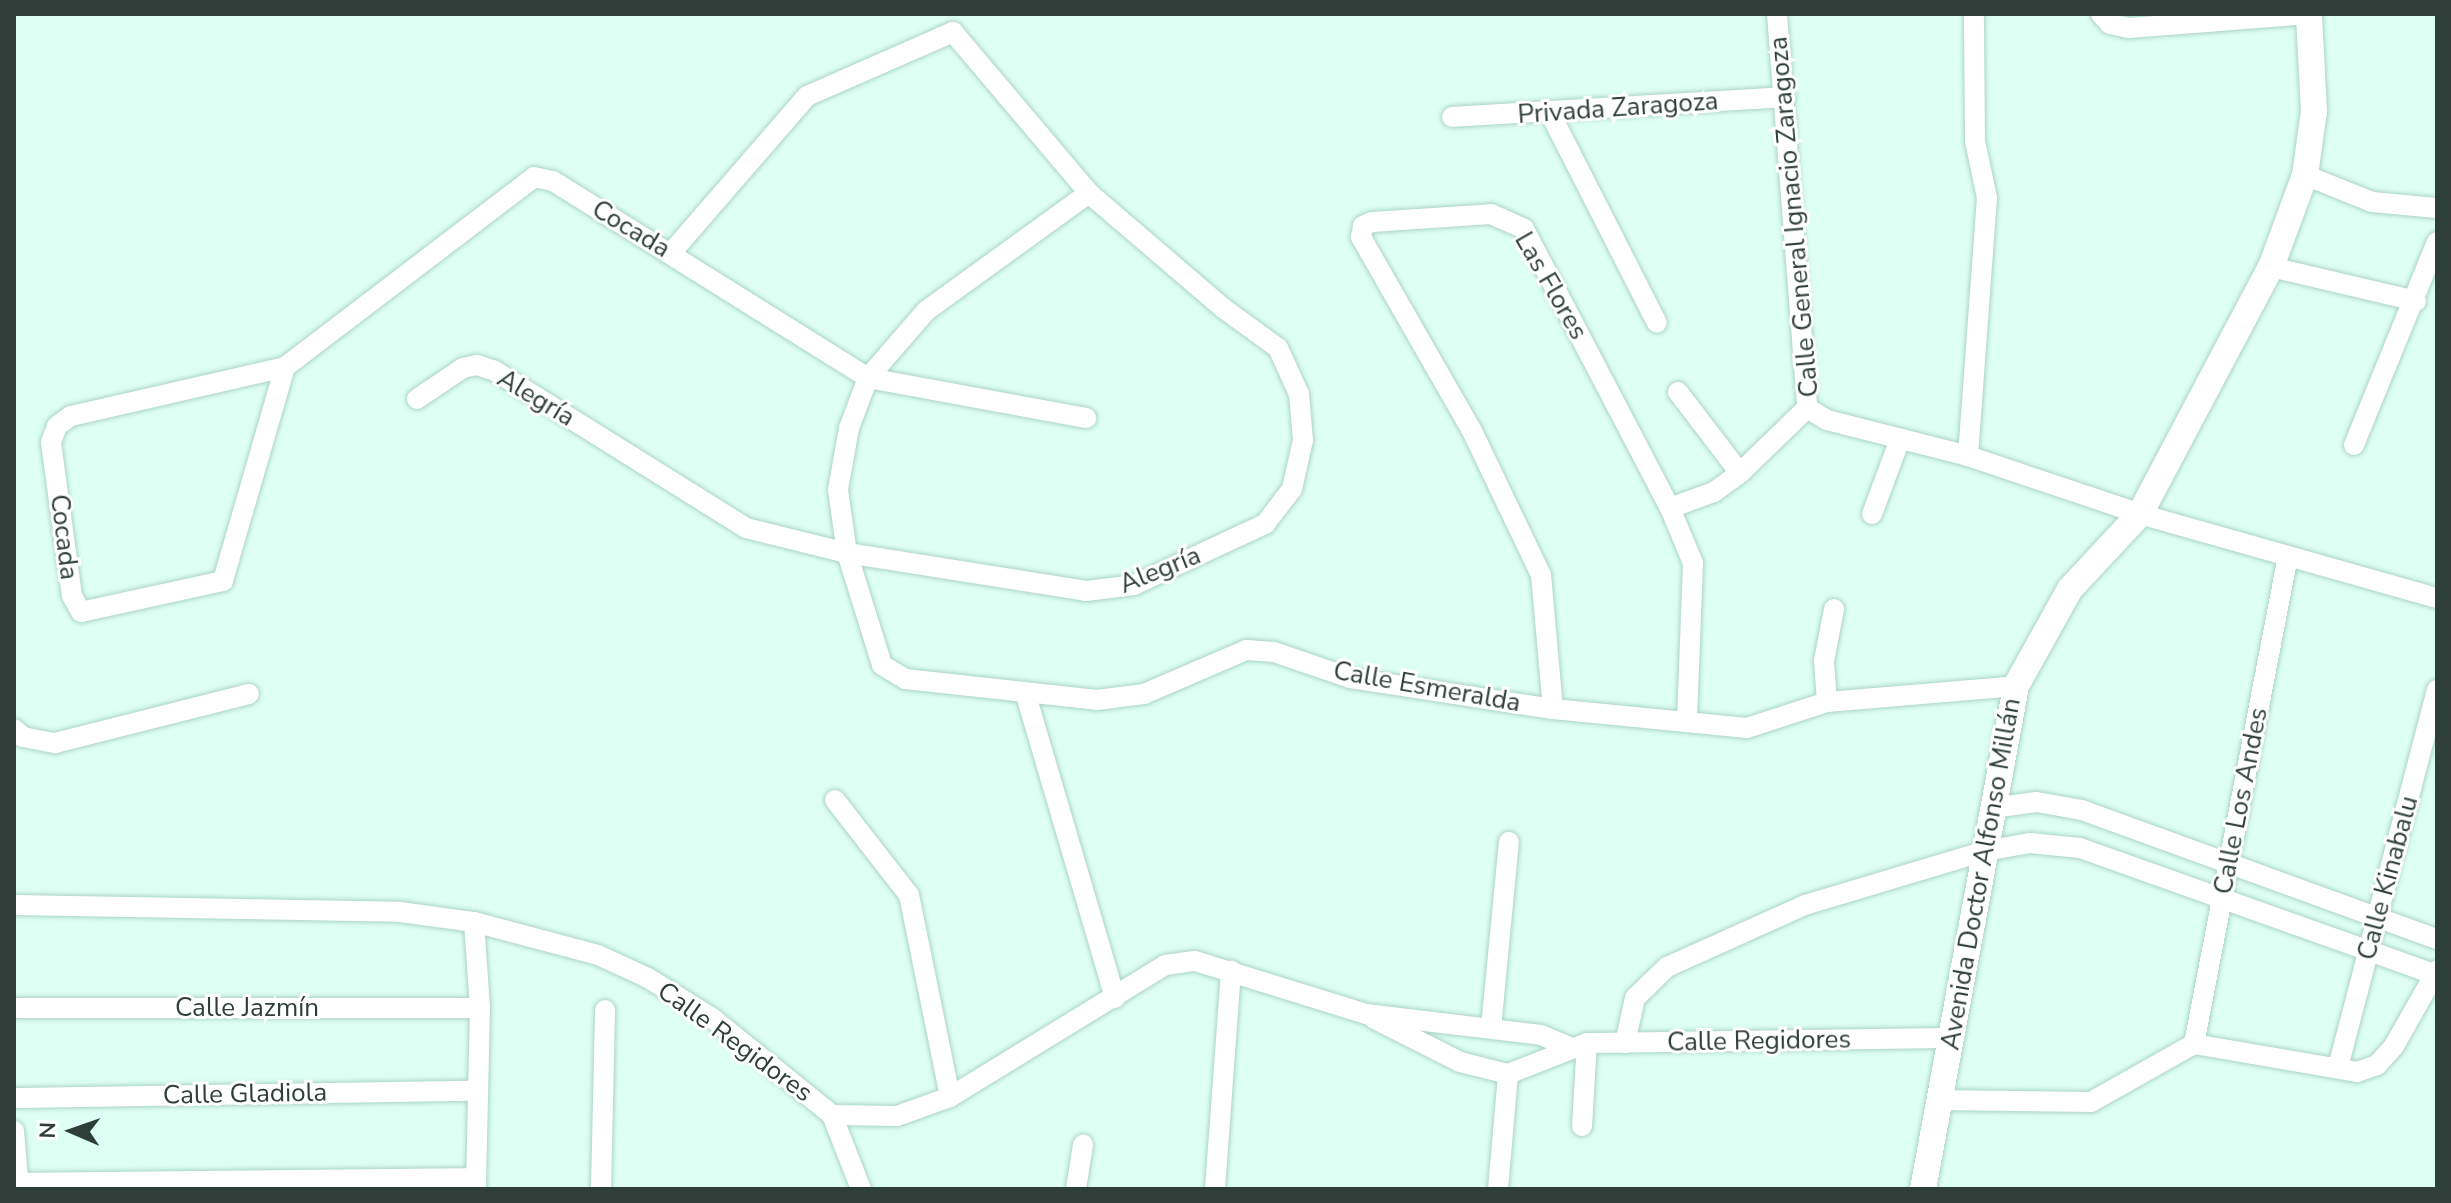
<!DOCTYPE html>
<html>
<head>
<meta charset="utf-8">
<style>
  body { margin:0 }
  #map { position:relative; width:2451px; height:1203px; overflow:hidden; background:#defff4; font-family:"Nunito Sans",sans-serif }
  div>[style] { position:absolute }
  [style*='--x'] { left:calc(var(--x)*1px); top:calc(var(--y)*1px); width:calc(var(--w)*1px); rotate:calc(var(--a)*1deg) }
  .roads { filter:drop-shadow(0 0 2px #acd4c7) drop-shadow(0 0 2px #acd4c7) }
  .minor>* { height:20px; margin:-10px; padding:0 10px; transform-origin:10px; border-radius:10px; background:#fff }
  .major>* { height:26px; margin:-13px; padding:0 13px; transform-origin:13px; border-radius:13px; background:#fff }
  span { translate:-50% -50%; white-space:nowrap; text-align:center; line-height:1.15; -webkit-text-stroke:6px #fff; paint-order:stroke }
  .street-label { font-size:26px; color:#2e3e39 }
  .frame { position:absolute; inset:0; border:16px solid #2e3e39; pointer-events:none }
  .north { position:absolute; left:32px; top:1091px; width:80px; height:80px; -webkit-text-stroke:6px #fff; paint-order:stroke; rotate:272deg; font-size:22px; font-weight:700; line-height:32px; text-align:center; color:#2e3e39 }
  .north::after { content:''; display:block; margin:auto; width:28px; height:36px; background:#2e3e39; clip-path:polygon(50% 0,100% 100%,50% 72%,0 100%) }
</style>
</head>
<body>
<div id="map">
  <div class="roads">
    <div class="minor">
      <div style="--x:1777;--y:14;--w:395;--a:85.6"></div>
      <div style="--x:2101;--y:14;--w:13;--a:48"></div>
      <div style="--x:2110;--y:24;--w:19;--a:12"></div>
      <div style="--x:2129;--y:28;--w:181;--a:-4.4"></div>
      <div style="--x:1551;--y:115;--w:233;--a:63"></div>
      <div style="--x:1452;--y:117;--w:334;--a:-3.4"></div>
      <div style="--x:2305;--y:175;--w:72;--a:21.9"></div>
      <div style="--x:2372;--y:202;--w:65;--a:5.3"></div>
      <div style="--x:1089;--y:193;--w:201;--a:144.1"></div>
      <div style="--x:926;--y:311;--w:89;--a:130.9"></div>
      <div style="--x:868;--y:378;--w:53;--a:110.8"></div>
      <div style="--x:849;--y:428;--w:63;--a:100.1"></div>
      <div style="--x:838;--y:490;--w:64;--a:81.9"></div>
      <div style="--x:847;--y:553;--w:117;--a:72.6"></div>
      <div style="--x:882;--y:665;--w:27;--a:31"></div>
      <div style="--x:905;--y:679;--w:193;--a:6.2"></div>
      <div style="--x:1097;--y:700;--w:47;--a:-7.3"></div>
      <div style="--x:1144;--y:694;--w:111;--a:-23.3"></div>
      <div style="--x:1246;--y:650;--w:28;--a:4"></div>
      <div style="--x:1274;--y:652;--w:80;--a:18.9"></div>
      <div style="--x:1350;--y:678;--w:205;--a:8.7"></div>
      <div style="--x:1553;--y:709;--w:195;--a:5.6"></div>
      <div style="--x:1747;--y:728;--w:84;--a:-18"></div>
      <div style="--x:1827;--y:702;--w:190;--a:-4.8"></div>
      <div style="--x:2271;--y:267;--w:149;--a:13.2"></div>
      <div style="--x:285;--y:367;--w:223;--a:106.2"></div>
      <div style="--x:223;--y:581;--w:145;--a:167.7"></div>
      <div style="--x:81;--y:612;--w:18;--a:-119"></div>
      <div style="--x:72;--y:596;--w:155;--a:-97.8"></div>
      <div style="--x:51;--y:442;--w:17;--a:-69"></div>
      <div style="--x:57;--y:426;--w:17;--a:-36"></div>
      <div style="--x:71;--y:416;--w:220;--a:-12.9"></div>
      <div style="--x:285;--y:367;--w:313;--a:-37.3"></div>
      <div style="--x:534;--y:177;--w:19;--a:12"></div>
      <div style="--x:553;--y:181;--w:372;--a:32"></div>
      <div style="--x:868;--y:378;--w:222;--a:10.4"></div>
      <div style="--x:1678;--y:392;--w:102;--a:52.6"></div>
      <div style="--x:417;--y:399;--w:55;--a:-34"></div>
      <div style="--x:463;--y:368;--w:14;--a:-12"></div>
      <div style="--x:477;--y:365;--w:19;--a:18"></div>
      <div style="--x:495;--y:371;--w:296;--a:32"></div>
      <div style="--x:746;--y:528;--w:104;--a:13.9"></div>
      <div style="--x:847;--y:553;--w:242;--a:9"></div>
      <div style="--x:1086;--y:591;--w:48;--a:-7.1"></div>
      <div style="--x:1134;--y:585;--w:145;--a:-25"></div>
      <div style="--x:1265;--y:524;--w:44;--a:-52.4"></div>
      <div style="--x:1292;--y:489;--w:50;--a:-77.3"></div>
      <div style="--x:1303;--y:440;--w:46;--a:-95"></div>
      <div style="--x:1299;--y:394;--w:51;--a:-114.5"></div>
      <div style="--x:1278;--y:348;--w:68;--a:-144"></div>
      <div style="--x:1223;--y:308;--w:177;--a:-139.4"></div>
      <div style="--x:1089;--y:193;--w:211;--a:-130.2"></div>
      <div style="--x:953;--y:32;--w:159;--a:156.3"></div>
      <div style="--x:807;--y:96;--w:208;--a:130.9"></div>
      <div style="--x:1807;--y:408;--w:23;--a:31"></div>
      <div style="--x:1827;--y:420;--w:146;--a:14.3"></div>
      <div style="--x:1968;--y:456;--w:182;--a:18.6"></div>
      <div style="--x:2140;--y:514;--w:309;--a:15.8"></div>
      <div style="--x:2354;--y:445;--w:219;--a:-67.8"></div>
      <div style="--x:1968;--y:456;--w:259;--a:-85.8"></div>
      <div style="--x:1987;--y:198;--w:58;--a:-101.9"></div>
      <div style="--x:1975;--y:141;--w:127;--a:-90.5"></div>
      <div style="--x:1670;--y:508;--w:47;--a:-20"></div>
      <div style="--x:1714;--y:492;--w:32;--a:-36"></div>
      <div style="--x:1740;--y:473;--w:93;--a:-44.1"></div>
      <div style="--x:1872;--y:514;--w:80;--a:-69.5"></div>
      <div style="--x:1025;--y:692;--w:319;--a:73.6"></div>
      <div style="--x:1827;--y:702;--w:41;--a:-94.2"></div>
      <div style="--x:1824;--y:661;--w:53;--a:-79.1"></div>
      <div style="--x:1553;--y:709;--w:135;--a:-95.1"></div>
      <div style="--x:1541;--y:575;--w:160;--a:-115.6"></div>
      <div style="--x:1472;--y:431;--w:224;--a:-119.8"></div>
      <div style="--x:1361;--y:237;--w:11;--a:-80"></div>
      <div style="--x:1363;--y:226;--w:10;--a:-24"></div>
      <div style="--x:1372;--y:222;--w:119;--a:-3.8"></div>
      <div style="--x:1491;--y:214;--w:36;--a:24"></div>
      <div style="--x:1524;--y:229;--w:315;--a:62.4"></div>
      <div style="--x:1670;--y:508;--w:60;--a:67.3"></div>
      <div style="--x:1693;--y:563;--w:159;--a:92.2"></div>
      <div style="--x:14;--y:729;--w:12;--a:42"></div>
      <div style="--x:23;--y:737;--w:33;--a:11"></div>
      <div style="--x:55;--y:743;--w:200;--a:-14.2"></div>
      <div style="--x:835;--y:800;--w:120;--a:52.1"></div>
      <div style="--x:909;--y:895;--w:206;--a:78.5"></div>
      <div style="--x:1993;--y:808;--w:44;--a:-7.8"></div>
      <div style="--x:2037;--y:802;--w:46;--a:10.1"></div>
      <div style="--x:2082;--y:810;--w:378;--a:20"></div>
      <div style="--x:14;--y:905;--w:386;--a:1"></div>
      <div style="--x:400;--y:912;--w:75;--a:7.7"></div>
      <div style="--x:474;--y:922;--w:128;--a:14.9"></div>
      <div style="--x:598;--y:955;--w:55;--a:24.7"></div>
      <div style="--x:648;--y:978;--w:75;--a:32"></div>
      <div style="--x:712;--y:1018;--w:154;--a:38.9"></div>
      <div style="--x:832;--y:1115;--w:65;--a:0.9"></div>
      <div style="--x:897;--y:1116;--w:56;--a:-19.7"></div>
      <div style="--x:950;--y:1097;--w:252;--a:-31.5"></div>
      <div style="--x:1165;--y:965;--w:30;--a:-8"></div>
      <div style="--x:1195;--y:961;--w:179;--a:17.2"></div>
      <div style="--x:1366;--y:1014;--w:176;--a:6.8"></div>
      <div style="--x:1541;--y:1035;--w:30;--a:23"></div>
      <div style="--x:474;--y:922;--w:86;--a:86"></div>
      <div style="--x:480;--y:1008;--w:181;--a:91.3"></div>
      <div style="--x:14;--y:1008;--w:466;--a:0"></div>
      <div style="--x:1373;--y:1018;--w:97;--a:26.8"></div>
      <div style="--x:1460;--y:1062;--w:49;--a:14"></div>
      <div style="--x:1508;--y:1074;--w:85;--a:-21.4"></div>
      <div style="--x:1587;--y:1043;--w:364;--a:-0.8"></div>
      <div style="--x:1491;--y:1028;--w:187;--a:-84.5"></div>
      <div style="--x:1625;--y:1043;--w:46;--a:-77.5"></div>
      <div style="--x:1635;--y:998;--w:45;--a:-44.1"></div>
      <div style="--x:1667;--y:967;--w:151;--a:-24.2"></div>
      <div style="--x:1805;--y:905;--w:188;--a:-16.7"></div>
      <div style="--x:1985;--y:851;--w:46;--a:-10.1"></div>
      <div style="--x:2030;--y:843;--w:50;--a:5.7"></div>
      <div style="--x:2080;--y:848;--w:379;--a:19.6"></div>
      <div style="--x:2194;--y:1044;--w:495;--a:-79.1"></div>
      <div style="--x:2338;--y:1067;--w:390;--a:-75.3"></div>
      <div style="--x:14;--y:1098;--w:461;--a:-0.9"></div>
      <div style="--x:1939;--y:1100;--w:152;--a:0.8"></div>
      <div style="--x:2091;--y:1102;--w:118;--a:-29.4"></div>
      <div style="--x:2194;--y:1044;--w:165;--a:9.7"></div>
      <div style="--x:2357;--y:1072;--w:21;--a:-19"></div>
      <div style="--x:2377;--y:1065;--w:25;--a:-48"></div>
      <div style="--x:2394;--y:1046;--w:87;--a:-60.5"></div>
      <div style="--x:832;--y:1115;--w:79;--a:68.6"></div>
      <div style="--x:1582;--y:1126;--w:83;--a:-86.6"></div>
      <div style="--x:14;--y:1131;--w:58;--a:85.1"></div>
      <div style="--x:18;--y:1183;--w:458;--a:-0.6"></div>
      <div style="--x:601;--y:1189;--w:179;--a:-88.7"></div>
      <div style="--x:1076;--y:1189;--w:45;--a:-81"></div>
      <div style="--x:1215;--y:1189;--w:219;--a:-85.8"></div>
      <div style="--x:1498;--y:1189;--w:115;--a:-85"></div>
    </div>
    <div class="major">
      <div style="--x:1923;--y:1189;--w:512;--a:-79.52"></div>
      <div style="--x:2016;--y:686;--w:111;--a:-60.9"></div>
      <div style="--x:2070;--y:589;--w:103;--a:-47"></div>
      <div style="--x:2140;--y:514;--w:280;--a:-62.1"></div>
      <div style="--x:2271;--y:267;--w:98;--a:-69.7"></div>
      <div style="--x:2305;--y:175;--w:65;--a:-82"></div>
      <div style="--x:2314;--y:111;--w:97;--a:-93"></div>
    </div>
  </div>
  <div class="street-label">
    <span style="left:1618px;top:108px;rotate:-4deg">Privada Zaragoza</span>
    <span style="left:1794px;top:217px;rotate:-95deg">Calle General Ignacio Zaragoza</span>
    <span style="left:631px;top:229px;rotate:31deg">Cocada</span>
    <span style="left:1551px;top:286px;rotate:60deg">Las Flores</span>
    <span style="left:536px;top:398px;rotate:31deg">Alegría</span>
    <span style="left:64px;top:537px;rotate:83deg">Cocada</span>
    <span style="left:1160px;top:570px;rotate:-22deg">Alegría</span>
    <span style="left:1427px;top:687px;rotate:10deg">Calle Esmeralda</span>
    <span style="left:2241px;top:801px;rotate:-79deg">Calle Los Andes</span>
    <span style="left:1981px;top:874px;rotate:-80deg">Avenida Doctor Alfonso Millán</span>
    <span style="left:2388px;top:878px;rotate:-75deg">Calle Kinabalu</span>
    <span style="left:247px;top:1008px">Calle Jazmín</span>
    <span style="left:1759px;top:1041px;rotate:-1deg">Calle Regidores</span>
    <span style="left:735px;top:1042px;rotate:36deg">Calle Regidores</span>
    <span style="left:245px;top:1094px;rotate:-1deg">Calle Gladiola</span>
  </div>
  <div class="frame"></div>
  <div class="north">N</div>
</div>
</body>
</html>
